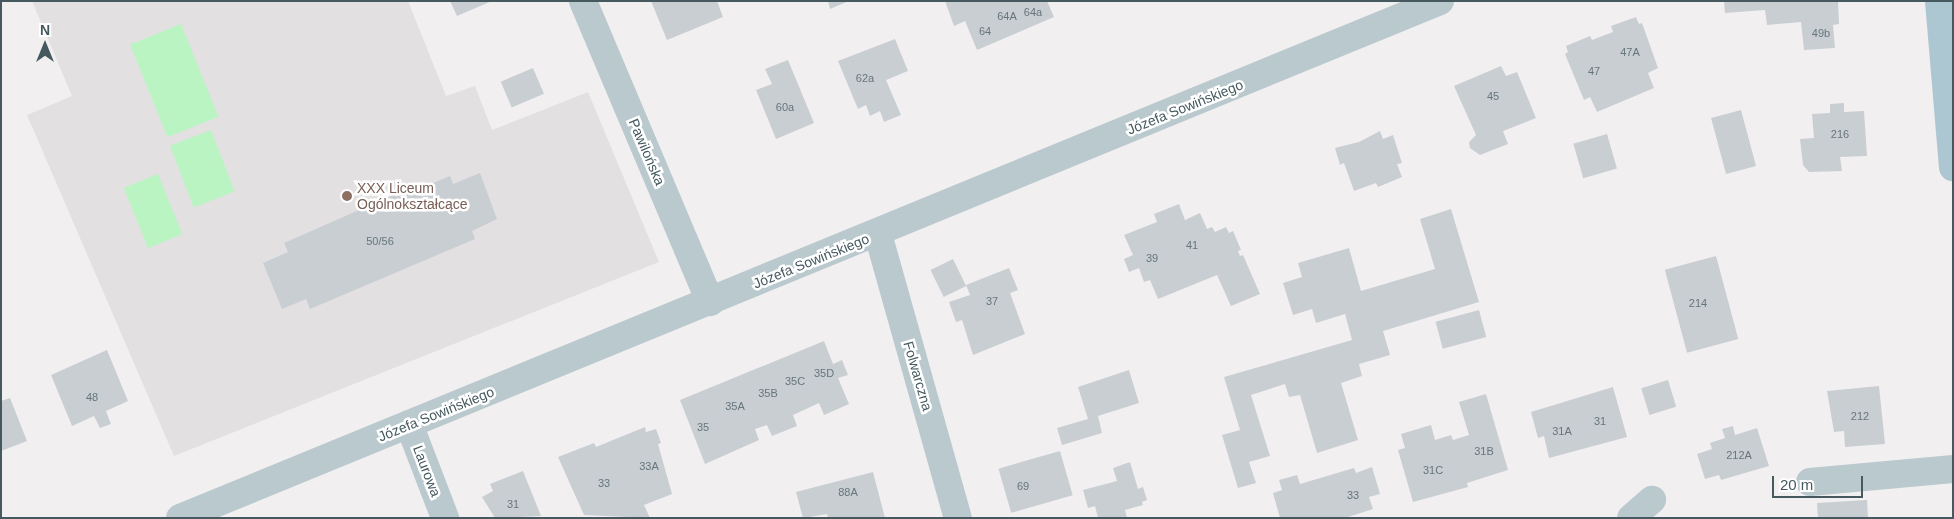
<!DOCTYPE html>
<html>
<head>
<meta charset="utf-8">
<style>
  body { margin:0 }
  #map { position:relative; width:1954px; height:519px; overflow:hidden; background:#f2eff0; font-family:Helvetica,sans-serif }
  div>[style] { position:absolute }
  [style*='--x'] { left:calc(var(--x)*1px); top:calc(var(--y)*1px); width:calc(var(--w)*1px); rotate:calc(var(--a)*1deg) }
  .education>* { inset:0; background:#e3e0e2 }
  .green>* { inset:0; background:#baf4c3; transform-origin:0 0 }
  .building>* { inset:0; background:#c9ced3; transform-origin:0 0 }
  .minor>* { height:28px; margin:-14px; padding:0 14px; transform-origin:14px; border-radius:14px; background:#b9c9ce }
  .major>* { height:28px; margin:-14px; padding:0 14px; transform-origin:14px; border-radius:14px; background:#acc7d1 }
  .dots>* { width:14px; height:14px; translate:-50% -50%; box-sizing:border-box; border:2px solid #fff; border-radius:50% }
  span { translate:-50% -50%; white-space:nowrap; text-align:center; line-height:1.15; -webkit-text-stroke:5px #fff; paint-order:stroke }
  .number-label { font-size:11px; color:#66767c }
  .number-label span { -webkit-text-stroke-width:0 }
  .street-label { font-size:14px; color:#45595f }
  .education-label { font-size:14px; color:#785e54 }
  .left { translate:0 -50%; text-align:left }
  .frame { position:absolute; inset:0; border:2px solid #45595f; pointer-events:none }
  .north { position:absolute; left:20px; top:20px; width:50px; height:50px; -webkit-text-stroke:4px #fff; paint-order:stroke; rotate:0deg; font-size:14px; font-weight:700; line-height:20px; text-align:center; color:#45595f }
  .north::after { content:''; display:block; margin:auto; width:18px; height:22px; background:#45595f; clip-path:polygon(50% 0,100% 100%,50% 72%,0 100%) }
  .scale { position:absolute; left:1772px; top:476px; width:91px; height:22px; box-sizing:border-box; border:2px solid #45595f; border-top:0; padding-left:6px; font-size:15px; line-height:18px; white-space:nowrap; color:#45595f; -webkit-text-stroke:4px #fff; paint-order:stroke }
</style>
</head>
<body>
<div id="map">
  <div class="education">
    <div style="clip-path:polygon(32px 1px,408px 1px,446px 96px,475px 86px,492px 130px,588px 92px,659px 262px,174px 456px,27px 115px,72px 96px)"></div>
  </div>
  <div class="green">
    <div style="left:181px;top:24px;width:100px;height:55px;rotate:68deg"></div>
    <div style="left:211px;top:130px;width:66px;height:44px;rotate:69deg"></div>
    <div style="left:158px;top:174px;width:65px;height:37px;rotate:68deg"></div>
  </div>
  <div class="building">
    <div style="clip-path:polygon(450px 1px,492px 1px,457px 16px)"></div>
    <div style="clip-path:polygon(651px 1px,717px 1px,723px 17px,667px 40px)"></div>
    <div style="clip-path:polygon(828px 1px,849px 1px,830px 9px)"></div>
    <div style="clip-path:polygon(945px 1px,1047px 1px,1054px 17px,977px 50px,965px 21px,954px 26px)"></div>
    <div style="clip-path:polygon(1724px 1px,1838px 1px,1839px 24px,1833px 25px,1835px 48px,1804px 50px,1801px 22px,1767px 25px,1765px 10px,1725px 13px)"></div>
    <div style="clip-path:polygon(1636px 17px,1639px 24px,1642px 23px,1658px 68px,1648px 73px,1654px 88px,1597px 112px,1590px 97px,1584px 100px,1565px 54px,1568px 52px,1566px 46px,1590px 36px,1592px 40px,1613px 32px,1611px 26px)"></div>
    <div style="clip-path:polygon(895px 39px,908px 71px,886px 80px,901px 115px,884px 122px,880px 111px,870px 116px,866px 105px,858px 109px,838px 61px)"></div>
    <div style="clip-path:polygon(788px 60px,814px 123px,776px 139px,756px 90px,772px 84px,765px 69px)"></div>
    <div style="clip-path:polygon(1501px 66px,1506px 76px,1517px 72px,1536px 118px,1503px 131px,1508px 144px,1480px 155px,1470px 148px,1469px 142px,1476px 135px,1454px 86px)"></div>
    <div style="left:533px;top:68px;width:28px;height:35px;rotate:67deg"></div>
    <div style="clip-path:polygon(1844px 103px,1844px 112px,1864px 111px,1867px 156px,1840px 157px,1842px 171px,1809px 172px,1803px 165px,1800px 139px,1814px 138px,1812px 114px,1830px 113px,1830px 104px)"></div>
    <div style="left:1741px;top:110px;width:58px;height:31px;rotate:75deg"></div>
    <div style="clip-path:polygon(1380px 131px,1383px 139px,1393px 135px,1402px 163px,1397px 164px,1402px 177px,1378px 187px,1376px 183px,1354px 191px,1344px 163px,1340px 165px,1335px 148px,1359px 142px)"></div>
    <div style="left:1607px;top:134px;width:36px;height:35px;rotate:74deg"></div>
    <div style="clip-path:polygon(480px 173px,497px 219px,472px 231px,475px 239px,310px 309px,306px 299px,282px 309px,263px 263px,288px 252px,284px 243px,400px 192px,402px 196px,450px 176px,453px 184px)"></div>
    <div style="clip-path:polygon(1179px 204px,1185px 220px,1200px 213px,1207px 229px,1212px 227px,1215px 232px,1226px 227px,1229px 233px,1233px 231px,1241px 250px,1238px 251px,1240px 256px,1243px 255px,1260px 294px,1231px 306px,1217px 275px,1158px 299px,1150px 280px,1144px 282px,1139px 268px,1129px 272px,1124px 259px,1133px 255px,1124px 235px,1157px 222px,1154px 214px)"></div>
    <div style="clip-path:polygon(1451px 209px,1479px 302px,1383px 331px,1390px 355px,1359px 364px,1362px 376px,1341px 383px,1358px 440px,1317px 453px,1300px 395px,1289px 397px,1285px 384px,1251px 395px,1270px 456px,1249px 462px,1256px 483px,1238px 488px,1222px 435px,1240px 430px,1224px 377px,1352px 340px,1345px 314px,1316px 323px,1312px 309px,1293px 315px,1283px 283px,1302px 277px,1298px 263px,1349px 248px,1361px 291px,1435px 269px,1420px 219px)"></div>
    <div style="left:1716px;top:256px;width:86px;height:53px;rotate:75deg"></div>
    <div style="left:953px;top:259px;width:30px;height:25px;rotate:64deg"></div>
    <div style="clip-path:polygon(1009px 268px,1018px 290px,1010px 293px,1025px 334px,973px 355px,962px 320px,956px 322px,949px 302px,970px 295px,966px 285px)"></div>
    <div style="left:1479px;top:310px;width:28px;height:45px;rotate:75deg"></div>
    <div style="clip-path:polygon(824px 341px,833px 364px,842px 360px,848px 375px,838px 378px,849px 404px,824px 415px,819px 403px,793px 415px,797px 426px,772px 436px,767px 425px,755px 429px,759px 440px,705px 464px,680px 400px)"></div>
    <div style="clip-path:polygon(107px 350px,128px 401px,106px 411px,111px 424px,100px 428px,94px 416px,72px 426px,51px 375px)"></div>
    <div style="clip-path:polygon(1129px 370px,1139px 403px,1098px 416px,1102px 433px,1062px 445px,1057px 428px,1088px 419px,1078px 387px)"></div>
    <div style="left:1668px;top:380px;width:28px;height:28px;rotate:73deg"></div>
    <div style="clip-path:polygon(1879px 386px,1885px 444px,1845px 447px,1844px 431px,1834px 432px,1827px 391px)"></div>
    <div style="clip-path:polygon(1613px 387px,1627px 437px,1549px 458px,1544px 436px,1538px 438px,1531px 412px)"></div>
    <div style="clip-path:polygon(1486px 394px,1508px 470px,1467px 483px,1468px 487px,1413px 502px,1398px 450px,1405px 448px,1401px 434px,1431px 425px,1435px 440px,1451px 435px,1453px 440px,1469px 435px,1459px 402px)"></div>
    <div style="clip-path:polygon(10px 398px,27px 441px,1px 451px,1px 401px)"></div>
    <div style="clip-path:polygon(1733px 426px,1735px 435px,1757px 428px,1769px 466px,1721px 480px,1719px 475px,1705px 479px,1697px 454px,1712px 449px,1710px 443px,1725px 438px,1722px 429px)"></div>
    <div style="clip-path:polygon(645px 427px,646px 432px,656px 429px,661px 443px,658px 444px,672px 494px,644px 505px,650px 518px,584px 515px,558px 457px,594px 443px,596px 447px)"></div>
    <div style="left:1060px;top:451px;width:46px;height:64px;rotate:74deg"></div>
    <div style="clip-path:polygon(1130px 462px,1138px 489px,1143px 487px,1147px 500px,1142px 502px,1143px 505px,1125px 510px,1127px 518px,1098px 518px,1095px 506px,1088px 508px,1083px 490px,1117px 481px,1113px 468px)"></div>
    <div style="clip-path:polygon(1372px 467px,1380px 494px,1369px 497px,1373px 509px,1345px 518px,1280px 518px,1273px 493px,1282px 490px,1279px 480px,1297px 475px,1300px 484px,1354px 468px,1356px 473px)"></div>
    <div style="clip-path:polygon(523px 471px,541px 516px,495px 518px,482px 497px,493px 491px,490px 484px)"></div>
    <div style="clip-path:polygon(873px 472px,885px 518px,828px 518px,827px 514px,803px 518px,796px 492px)"></div>
    <div style="clip-path:polygon(1867px 500px,1868px 518px,1818px 518px,1817px 503px)"></div>
  </div>
  <div class="minor">
    <div style="--x:583;--y:1;--w:327;--a:67.1"></div>
    <div style="--x:878;--y:234;--w:295;--a:74.3"></div>
    <div style="--x:409;--y:424;--w:101;--a:69"></div>
    <div style="--x:1810;--y:482;--w:144;--a:-5.2"></div>
    <div style="--x:180;--y:518;--w:1362;--a:-22.31"></div>
    <div style="--x:1631;--y:518;--w:28;--a:-41"></div>
  </div>
  <div class="major">
    <div style="--x:1939;--y:1;--w:167;--a:85.2"></div>
  </div>
  <div class="dots">
    <div style="left:347px;top:196px;background:#8d6e63"></div>
  </div>
  <div class="number-label">
    <span style="left:1033px;top:12px">64a</span>
    <span style="left:1007px;top:16px">64A</span>
    <span style="left:985px;top:31px">64</span>
    <span style="left:1821px;top:33px">49b</span>
    <span style="left:1630px;top:52px">47A</span>
    <span style="left:1594px;top:71px">47</span>
    <span style="left:865px;top:78px">62a</span>
    <span style="left:1493px;top:96px">45</span>
    <span style="left:785px;top:107px">60a</span>
    <span style="left:1840px;top:134px">216</span>
    <span style="left:380px;top:241px">50/56</span>
    <span style="left:1192px;top:245px">41</span>
    <span style="left:1152px;top:258px">39</span>
    <span style="left:992px;top:301px">37</span>
    <span style="left:1698px;top:303px">214</span>
    <span style="left:824px;top:373px">35D</span>
    <span style="left:795px;top:381px">35C</span>
    <span style="left:768px;top:393px">35B</span>
    <span style="left:92px;top:397px">48</span>
    <span style="left:735px;top:406px">35A</span>
    <span style="left:1860px;top:416px">212</span>
    <span style="left:1600px;top:421px">31</span>
    <span style="left:703px;top:427px">35</span>
    <span style="left:1562px;top:431px">31A</span>
    <span style="left:1484px;top:451px">31B</span>
    <span style="left:1739px;top:455px">212A</span>
    <span style="left:649px;top:466px">33A</span>
    <span style="left:1433px;top:470px">31C</span>
    <span style="left:604px;top:483px">33</span>
    <span style="left:1023px;top:486px">69</span>
    <span style="left:848px;top:492px">88A</span>
    <span style="left:1353px;top:495px">33</span>
    <span style="left:513px;top:504px">31</span>
  </div>
  <div class="street-label">
    <span style="left:1185px;top:107px;rotate:-22deg">Józefa Sowińskiego</span>
    <span style="left:647px;top:152px;rotate:67deg">Pawilońska</span>
    <span style="left:811px;top:261px;rotate:-22deg">Józefa Sowińskiego</span>
    <span style="left:918px;top:376px;rotate:74deg">Folwarczna</span>
    <span style="left:436px;top:414px;rotate:-22deg">Józefa Sowińskiego</span>
    <span style="left:427px;top:471px;rotate:69deg">Laurowa</span>
  </div>
  <div class="education-label">
    <span class="left" style="left:357px;top:196px">XXX Liceum<br>Ogólnokształcące</span>
  </div>
  <div class="frame"></div>
  <div class="north">N</div>
  <div class="scale">20 m</div>
</div>
</body>
</html>
